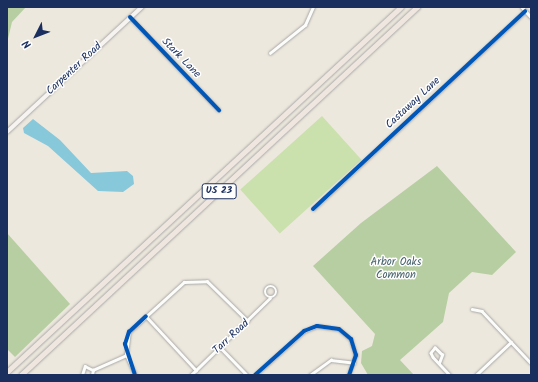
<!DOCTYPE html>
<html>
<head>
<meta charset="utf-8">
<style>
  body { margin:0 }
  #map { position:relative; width:538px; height:382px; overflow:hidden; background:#ede8dd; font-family:Kalam,sans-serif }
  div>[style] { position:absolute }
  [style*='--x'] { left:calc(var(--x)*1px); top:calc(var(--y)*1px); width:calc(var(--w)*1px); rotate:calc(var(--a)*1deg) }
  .green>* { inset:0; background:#cae0ad; transform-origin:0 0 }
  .forest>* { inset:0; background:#b7cea2 }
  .water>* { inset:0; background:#88c8db }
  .roads { filter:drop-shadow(0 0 1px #a9a9a8) drop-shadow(0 0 1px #a9a9a8) }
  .street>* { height:2.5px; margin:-1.25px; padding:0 1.25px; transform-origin:1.25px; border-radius:1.25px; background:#fcfcfa }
  .street>.ring { margin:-1.25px; padding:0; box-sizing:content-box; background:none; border:2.5px solid #fcfcfa; border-radius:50% }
  .secondary>* { height:3.5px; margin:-1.75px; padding:0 1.75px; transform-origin:1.75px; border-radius:1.75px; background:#f6f3f0 }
  .highway>* { height:4.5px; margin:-2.25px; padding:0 2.25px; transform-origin:2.25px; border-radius:2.25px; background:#efe6df }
  .cycleway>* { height:4px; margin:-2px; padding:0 2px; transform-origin:2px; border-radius:2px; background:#0057b8 }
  span { translate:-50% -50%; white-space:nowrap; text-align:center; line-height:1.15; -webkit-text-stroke:3px #fff; paint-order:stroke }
  .shield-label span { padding:1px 3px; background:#fff; border:1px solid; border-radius:3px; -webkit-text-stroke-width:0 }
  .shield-label { font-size:10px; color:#1b2f5e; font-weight:700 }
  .street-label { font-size:11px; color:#1b2f5e }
  .park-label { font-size:11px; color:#47626a }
  .frame { position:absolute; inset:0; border:8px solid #1b2f5e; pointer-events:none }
  .north { position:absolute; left:16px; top:16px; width:40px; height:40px; -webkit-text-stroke:3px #fff; paint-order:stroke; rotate:228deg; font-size:11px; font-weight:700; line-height:16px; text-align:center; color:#1b2f5e }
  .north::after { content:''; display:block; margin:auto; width:14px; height:18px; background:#1b2f5e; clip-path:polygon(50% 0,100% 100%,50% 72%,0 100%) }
</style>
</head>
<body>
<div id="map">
  <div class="green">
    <div style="left:322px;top:116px;width:59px;height:110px;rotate:48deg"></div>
  </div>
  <div class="forest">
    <div style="clip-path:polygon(7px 7px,26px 7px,12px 22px,7px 43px)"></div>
    <div style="clip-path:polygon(437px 166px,516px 252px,492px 275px,472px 272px,449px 293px,443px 322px,400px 360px,414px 375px,368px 375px,361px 363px,362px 351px,372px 346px,375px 334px,313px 266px,361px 223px)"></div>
    <div style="clip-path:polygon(7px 233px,70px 304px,15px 357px,7px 349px)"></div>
  </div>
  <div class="water">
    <div style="clip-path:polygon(33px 119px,60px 140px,91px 173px,127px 171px,133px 176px,134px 184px,123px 192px,98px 191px,48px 146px,24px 133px,23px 128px)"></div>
  </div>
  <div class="roads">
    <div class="street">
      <div style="--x:522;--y:7;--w:13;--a:48"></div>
      <div style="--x:131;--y:18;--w:127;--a:46.3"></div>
      <div style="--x:270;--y:53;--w:45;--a:-38.7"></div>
      <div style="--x:305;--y:25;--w:20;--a:-66"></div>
      <div style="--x:313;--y:209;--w:290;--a:-43"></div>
      <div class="ring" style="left:265px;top:286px;width:9.5px;height:9.5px"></div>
      <div style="--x:472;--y:309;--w:10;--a:11"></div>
      <div style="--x:482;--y:311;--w:71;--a:46.7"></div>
      <div style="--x:146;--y:316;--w:74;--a:47.2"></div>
      <div style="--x:221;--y:348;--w:37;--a:46"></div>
      <div style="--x:439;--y:363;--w:9;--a:-69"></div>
      <div style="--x:442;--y:355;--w:10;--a:-135"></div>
      <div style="--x:435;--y:348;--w:6;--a:129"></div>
      <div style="--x:431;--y:353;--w:4;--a:63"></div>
      <div style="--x:433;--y:357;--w:25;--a:47"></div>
      <div style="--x:93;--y:370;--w:36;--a:-24"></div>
      <div style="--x:82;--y:375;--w:9;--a:-72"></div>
      <div style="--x:85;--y:366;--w:9;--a:27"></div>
      <div style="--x:92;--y:375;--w:5;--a:-79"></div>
      <div style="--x:135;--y:375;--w:22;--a:-114"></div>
      <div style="--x:126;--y:355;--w:23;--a:-83"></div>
      <div style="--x:129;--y:332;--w:74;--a:-42.3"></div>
      <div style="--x:184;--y:282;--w:23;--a:-2"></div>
      <div style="--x:207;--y:281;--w:57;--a:44.3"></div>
      <div style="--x:191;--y:375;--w:110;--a:-44.3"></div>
      <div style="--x:255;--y:375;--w:66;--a:-41.9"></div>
      <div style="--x:304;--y:331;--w:14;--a:-21"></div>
      <div style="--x:317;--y:326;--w:22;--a:8"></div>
      <div style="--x:339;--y:329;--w:16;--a:40"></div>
      <div style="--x:351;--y:339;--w:17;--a:73"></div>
      <div style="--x:356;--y:355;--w:21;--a:109"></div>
      <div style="--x:310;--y:375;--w:26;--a:-36"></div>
      <div style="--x:331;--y:360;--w:23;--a:7"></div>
      <div style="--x:476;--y:375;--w:48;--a:-43.3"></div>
    </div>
    <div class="secondary">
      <div style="--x:7;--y:132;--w:184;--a:-42.8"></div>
    </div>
    <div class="highway">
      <div style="--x:7;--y:372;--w:537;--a:-42.81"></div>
      <div style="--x:21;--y:375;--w:541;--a:-42.9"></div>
    </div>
  </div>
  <div class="cycleway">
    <div style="--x:130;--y:17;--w:129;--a:46.3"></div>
    <div style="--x:313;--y:209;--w:290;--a:-43"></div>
    <div style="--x:135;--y:375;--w:33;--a:-108"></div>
    <div style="--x:125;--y:344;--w:13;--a:-72"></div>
    <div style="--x:129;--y:332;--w:23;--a:-43"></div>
    <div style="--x:255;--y:375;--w:66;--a:-41.9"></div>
    <div style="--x:304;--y:331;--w:14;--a:-21"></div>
    <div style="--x:317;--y:326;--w:22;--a:8"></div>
    <div style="--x:339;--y:329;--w:16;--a:40"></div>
    <div style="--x:351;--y:339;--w:17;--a:73"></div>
    <div style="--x:356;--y:355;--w:21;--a:109"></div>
  </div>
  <div class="shield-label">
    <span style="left:219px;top:191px">US 23</span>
  </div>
  <div class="street-label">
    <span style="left:181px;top:58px;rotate:46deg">Stark Lane</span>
    <span style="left:74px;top:69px;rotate:-43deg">Carpenter Road</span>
    <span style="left:413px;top:103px;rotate:-43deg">Castaway Lane</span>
    <span style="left:231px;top:337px;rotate:-43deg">Tarr Road</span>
  </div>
  <div class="park-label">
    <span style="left:396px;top:269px">Arbor Oaks<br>Common</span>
  </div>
  <div class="frame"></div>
  <div class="north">N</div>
</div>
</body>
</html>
